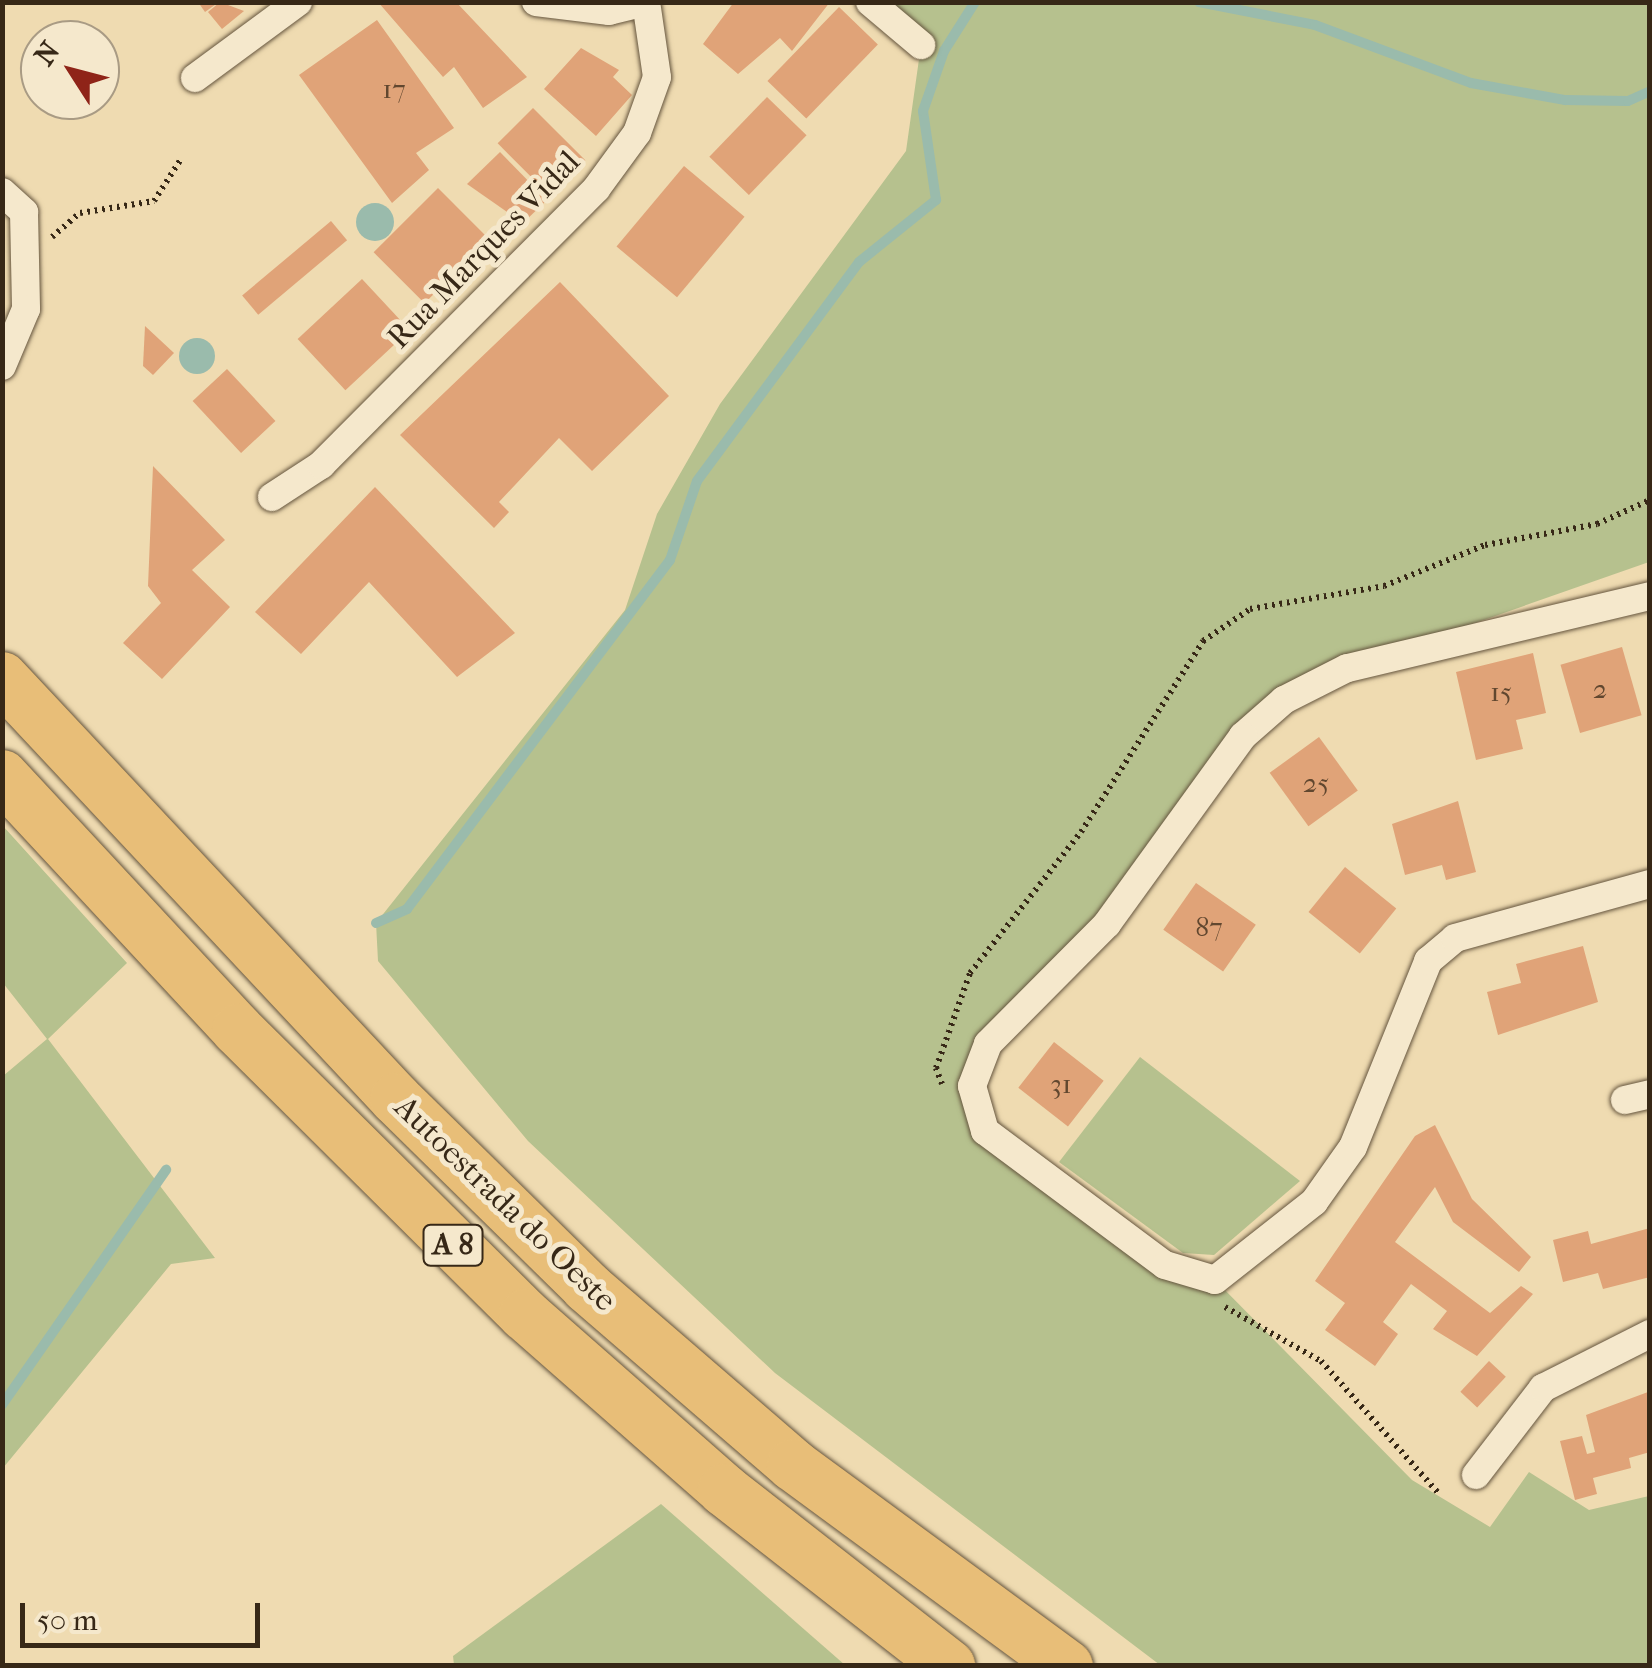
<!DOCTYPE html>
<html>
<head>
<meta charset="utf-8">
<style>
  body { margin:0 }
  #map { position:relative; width:1652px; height:1668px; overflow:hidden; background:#efdbb1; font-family:"IM FELL French Canon",serif }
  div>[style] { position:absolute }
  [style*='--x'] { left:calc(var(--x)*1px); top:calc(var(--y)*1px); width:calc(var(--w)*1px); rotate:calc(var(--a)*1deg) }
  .green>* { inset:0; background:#b6c18e }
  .water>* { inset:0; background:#9abbac }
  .round { border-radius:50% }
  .stream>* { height:10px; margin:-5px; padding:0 5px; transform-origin:5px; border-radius:5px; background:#9abbac }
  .building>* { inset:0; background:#e0a378; transform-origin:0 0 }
  .path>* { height:6px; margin-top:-3px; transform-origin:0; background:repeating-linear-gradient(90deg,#372817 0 2.5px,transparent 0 7.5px) }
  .roads { filter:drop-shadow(0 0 2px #65553e) drop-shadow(0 0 2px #65553e) }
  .street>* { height:28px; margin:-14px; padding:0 14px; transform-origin:14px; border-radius:14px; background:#f5e8cc }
  .highway>* { height:52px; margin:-26px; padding:0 26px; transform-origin:26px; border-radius:26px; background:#e8be78 }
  span { translate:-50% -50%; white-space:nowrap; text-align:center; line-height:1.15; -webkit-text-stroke:10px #f5e8cc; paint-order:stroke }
  .number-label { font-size:28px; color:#61472f }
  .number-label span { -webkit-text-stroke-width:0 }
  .shield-label span { padding:2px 8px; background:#f5e8cc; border:2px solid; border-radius:8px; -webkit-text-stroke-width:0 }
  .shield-label { font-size:30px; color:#372817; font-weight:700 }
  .street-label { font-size:32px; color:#372817 }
  .frame { position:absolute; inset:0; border:5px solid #372817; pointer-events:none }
  .north { position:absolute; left:20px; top:20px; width:100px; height:100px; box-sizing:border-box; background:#f5e8cc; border:2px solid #a99b84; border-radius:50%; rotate:306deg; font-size:28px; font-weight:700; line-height:40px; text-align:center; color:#372817 }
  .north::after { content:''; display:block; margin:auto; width:35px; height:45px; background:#8f2418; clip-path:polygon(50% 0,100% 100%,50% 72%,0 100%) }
  .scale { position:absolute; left:20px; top:1603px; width:240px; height:45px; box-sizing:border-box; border:5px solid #372817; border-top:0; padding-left:12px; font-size:30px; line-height:35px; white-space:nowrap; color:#372817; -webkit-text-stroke:8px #f5e8cc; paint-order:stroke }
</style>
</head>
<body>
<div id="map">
  <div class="green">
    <div style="clip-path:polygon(895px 3px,1649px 3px,1649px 562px,1347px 668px,1284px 700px,988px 1044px,985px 1131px,1165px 1265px,1215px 1280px,1412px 1480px,1490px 1527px,1529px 1472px,1589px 1510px,1649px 1496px,1649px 1665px,1160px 1665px,775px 1373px,528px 1141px,378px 961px,376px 923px,625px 610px,657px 514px,720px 404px,906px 151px,921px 45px,893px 12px)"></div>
    <div style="clip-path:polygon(3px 826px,127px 963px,48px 1039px,215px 1258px,171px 1264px,3px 1468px,3px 1076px,47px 1039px,3px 983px)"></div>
    <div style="clip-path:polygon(1140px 1057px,1300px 1181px,1214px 1255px,1183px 1253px,1059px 1162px)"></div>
    <div style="clip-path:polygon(661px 1504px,845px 1665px,454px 1665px,453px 1656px)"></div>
  </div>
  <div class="water">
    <div class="round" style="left:356px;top:203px;width:38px;height:38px"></div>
    <div class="round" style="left:179px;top:338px;width:36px;height:36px"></div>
  </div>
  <div class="stream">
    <div style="--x:1199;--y:2;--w:118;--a:11.2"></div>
    <div style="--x:1315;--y:25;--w:166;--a:20.4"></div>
    <div style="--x:1471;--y:83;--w:96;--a:10.3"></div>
    <div style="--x:1565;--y:100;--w:63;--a:0.9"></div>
    <div style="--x:1628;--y:101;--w:24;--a:-24"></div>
    <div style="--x:376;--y:923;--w:34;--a:-24"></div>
    <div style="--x:407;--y:909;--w:437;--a:-53"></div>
    <div style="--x:670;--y:560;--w:83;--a:-71.1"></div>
    <div style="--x:697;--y:481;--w:272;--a:-53.5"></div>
    <div style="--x:859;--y:262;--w:99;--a:-38.8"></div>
    <div style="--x:936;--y:200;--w:90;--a:-98.3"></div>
    <div style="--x:923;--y:111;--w:64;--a:-70.7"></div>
    <div style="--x:944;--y:51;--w:58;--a:-57.7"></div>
    <div style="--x:2;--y:1405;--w:287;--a:-55.1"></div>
  </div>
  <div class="building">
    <div style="clip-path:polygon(198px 2px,219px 2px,205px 12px)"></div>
    <div style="clip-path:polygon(220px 2px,244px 11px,222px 29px,208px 12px)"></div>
    <div style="clip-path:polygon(378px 2px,457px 3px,527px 77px,483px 108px,454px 67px,443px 77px)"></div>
    <div style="clip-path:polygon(734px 2px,830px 2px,792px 51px,780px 38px,738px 74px,703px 44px)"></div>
    <div style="left:839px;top:7px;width:54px;height:103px;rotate:44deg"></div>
    <div style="clip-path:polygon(377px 20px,454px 128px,416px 153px,429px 170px,392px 203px,299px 75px)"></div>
    <div style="clip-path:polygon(581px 48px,619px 70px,613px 77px,632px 95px,596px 136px,544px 89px)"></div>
    <div style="left:767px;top:97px;width:55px;height:83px;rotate:44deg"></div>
    <div style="left:533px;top:108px;width:74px;height:50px;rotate:45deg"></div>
    <div style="clip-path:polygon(500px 152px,547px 200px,523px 223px,467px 184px)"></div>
    <div style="left:684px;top:166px;width:79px;height:105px;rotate:40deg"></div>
    <div style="left:438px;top:188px;width:72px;height:91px;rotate:45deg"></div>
    <div style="left:331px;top:221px;width:25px;height:116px;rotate:50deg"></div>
    <div style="left:362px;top:279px;width:70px;height:88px;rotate:47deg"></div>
    <div style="clip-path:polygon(560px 282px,669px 396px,592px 471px,559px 438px,499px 502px,509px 512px,494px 528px,400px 435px)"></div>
    <div style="clip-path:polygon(145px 326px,174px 353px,153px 375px,143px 366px)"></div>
    <div style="left:227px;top:369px;width:71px;height:47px;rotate:47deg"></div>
    <div style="clip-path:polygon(153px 466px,225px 540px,192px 570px,230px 607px,162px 679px,123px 643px,161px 603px,148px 586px)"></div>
    <div style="clip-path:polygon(375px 487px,515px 633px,457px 677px,369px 582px,301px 654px,255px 612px)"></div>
    <div style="left:1622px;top:647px;width:71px;height:64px;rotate:74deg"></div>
    <div style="clip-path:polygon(1533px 653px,1546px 713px,1516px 720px,1523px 749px,1476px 760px,1456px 672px)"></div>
    <div style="left:1319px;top:737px;width:66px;height:61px;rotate:54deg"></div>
    <div style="clip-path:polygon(1458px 801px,1476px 872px,1446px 880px,1442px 865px,1405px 875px,1392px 824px)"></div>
    <div style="left:1345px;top:867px;width:66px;height:58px;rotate:39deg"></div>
    <div style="left:1196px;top:883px;width:73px;height:57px;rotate:35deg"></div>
    <div style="clip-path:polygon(1583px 946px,1598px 1002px,1498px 1035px,1487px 992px,1521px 983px,1516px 964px)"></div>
    <div style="left:1054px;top:1042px;width:63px;height:58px;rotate:38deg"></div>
    <div style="clip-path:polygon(1435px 1125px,1472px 1199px,1531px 1257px,1519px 1272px,1453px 1222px,1435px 1187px,1395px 1242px,1490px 1313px,1521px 1286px,1533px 1294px,1477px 1356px,1433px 1329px,1447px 1311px,1411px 1284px,1383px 1322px,1398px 1334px,1375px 1366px,1325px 1330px,1345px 1303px,1315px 1281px,1415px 1136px)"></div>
    <div style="clip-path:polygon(1650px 1228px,1650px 1277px,1603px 1289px,1598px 1273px,1563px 1282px,1553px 1240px,1588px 1231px,1591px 1244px)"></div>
    <div style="left:1489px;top:1361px;width:23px;height:42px;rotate:43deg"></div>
    <div style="clip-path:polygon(1648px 1392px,1650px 1452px,1629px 1458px,1631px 1468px,1593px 1478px,1597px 1494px,1575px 1500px,1560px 1441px,1582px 1436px,1587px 1454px,1595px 1452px,1586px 1415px)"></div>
  </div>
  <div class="path">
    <div style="--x:52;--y:237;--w:37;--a:-41"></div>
    <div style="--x:80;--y:213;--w:75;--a:-9.2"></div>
    <div style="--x:154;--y:201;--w:50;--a:-57.3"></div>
    <div style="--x:942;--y:1084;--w:17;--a:-111"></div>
    <div style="--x:936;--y:1068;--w:101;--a:-70.3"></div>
    <div style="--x:970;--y:973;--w:179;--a:-51.8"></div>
    <div style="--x:1081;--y:832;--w:227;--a:-57.4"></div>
    <div style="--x:1203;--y:641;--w:57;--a:-34.2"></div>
    <div style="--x:1250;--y:609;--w:136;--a:-9.7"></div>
    <div style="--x:1384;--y:586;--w:109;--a:-22.1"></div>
    <div style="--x:1485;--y:545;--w:114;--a:-10.6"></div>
    <div style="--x:1597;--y:524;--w:58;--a:-24.4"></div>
    <div style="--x:1225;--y:1307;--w:110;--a:29.4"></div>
    <div style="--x:1321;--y:1361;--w:178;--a:48.4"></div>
  </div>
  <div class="roads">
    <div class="street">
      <div style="--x:536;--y:2;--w:74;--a:7"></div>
      <div style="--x:609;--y:11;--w:38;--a:-14"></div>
      <div style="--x:870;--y:2;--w:67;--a:40.1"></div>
      <div style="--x:195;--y:78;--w:128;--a:-36.4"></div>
      <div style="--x:2;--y:192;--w:30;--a:42"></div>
      <div style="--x:24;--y:212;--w:97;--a:88.8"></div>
      <div style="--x:26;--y:309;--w:62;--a:112.8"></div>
      <div style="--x:272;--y:497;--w:59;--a:-33.1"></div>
      <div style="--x:321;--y:465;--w:390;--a:-45.1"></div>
      <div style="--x:596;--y:189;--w:69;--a:-53.8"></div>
      <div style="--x:637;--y:133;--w:59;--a:-70.3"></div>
      <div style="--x:657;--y:77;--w:76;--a:-98.3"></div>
      <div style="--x:1650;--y:596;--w:311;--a:166.6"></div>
      <div style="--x:1347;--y:668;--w:71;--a:153.1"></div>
      <div style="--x:1284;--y:700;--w:55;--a:138.7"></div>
      <div style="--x:1243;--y:736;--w:232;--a:125.9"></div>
      <div style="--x:1107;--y:924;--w:169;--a:134.8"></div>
      <div style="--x:988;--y:1044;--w:45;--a:110.9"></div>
      <div style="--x:972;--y:1086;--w:47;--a:73.9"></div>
      <div style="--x:985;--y:1131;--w:224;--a:36.7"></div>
      <div style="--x:1165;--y:1265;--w:52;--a:16.7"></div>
      <div style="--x:1215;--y:1280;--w:126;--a:-38.2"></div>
      <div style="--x:1314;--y:1202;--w:67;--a:-54.7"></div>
      <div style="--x:1353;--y:1147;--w:201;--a:-68"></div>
      <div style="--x:1428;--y:961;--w:35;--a:-40"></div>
      <div style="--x:1455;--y:938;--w:202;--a:-15.5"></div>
      <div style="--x:1625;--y:1100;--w:26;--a:-13"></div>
      <div style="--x:1476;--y:1475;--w:110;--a:-52.4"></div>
      <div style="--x:1543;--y:1388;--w:120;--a:-26.8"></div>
    </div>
    <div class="highway">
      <div style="--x:2;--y:678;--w:577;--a:46.9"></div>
      <div style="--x:396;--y:1099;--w:268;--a:44.5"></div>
      <div style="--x:587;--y:1287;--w:272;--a:40.8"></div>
      <div style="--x:793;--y:1465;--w:340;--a:36.3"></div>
      <div style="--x:2;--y:776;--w:347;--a:47.1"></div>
      <div style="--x:238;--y:1030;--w:404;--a:44.8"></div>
      <div style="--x:525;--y:1315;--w:265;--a:41.3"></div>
      <div style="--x:724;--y:1490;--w:286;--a:38"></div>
    </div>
  </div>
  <div class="number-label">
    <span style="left:394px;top:89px">17</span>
    <span style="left:1600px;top:689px">2</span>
    <span style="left:1501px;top:692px">15</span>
    <span style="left:1316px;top:783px">25</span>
    <span style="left:1209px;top:927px">87</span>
    <span style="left:1061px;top:1084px">31</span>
  </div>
  <div class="shield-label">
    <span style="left:453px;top:1245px">A 8</span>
  </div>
  <div class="street-label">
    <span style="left:484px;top:250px;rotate:-46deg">Rua Marques Vidal</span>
    <span style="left:505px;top:1204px;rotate:44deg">Autoestrada do Oeste</span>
  </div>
  <div class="frame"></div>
  <div class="north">N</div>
  <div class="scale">50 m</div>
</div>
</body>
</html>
